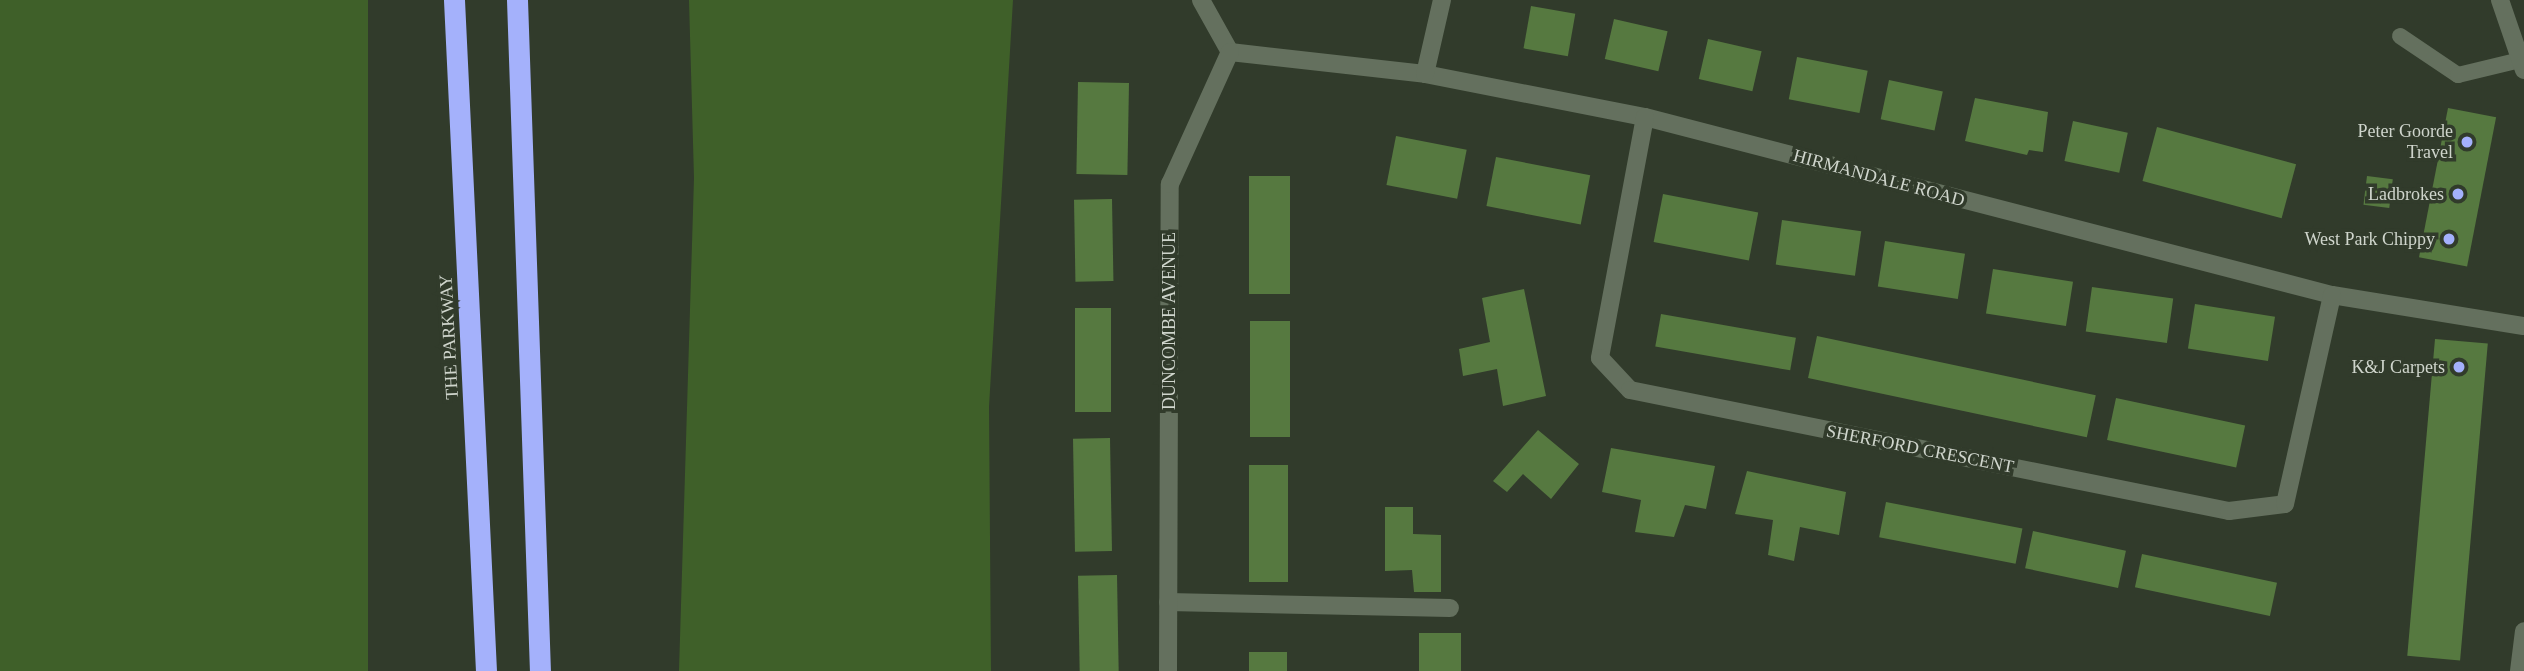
<!DOCTYPE html>
<html>
<head>
<meta charset="utf-8">
<style>
  body { margin:0 }
  #map { position:relative; width:2524px; height:671px; overflow:hidden; background:#313b2b; font-family:Georgia,serif }
  div>[style] { position:absolute }
  [style*='--x'] { left:calc(var(--x)*1px); top:calc(var(--y)*1px); width:calc(var(--w)*1px); rotate:calc(var(--a)*1deg) }
  .green>* { inset:0; background:#3f6029; transform-origin:0 0 }
  .building>* { inset:0; background:#567940; transform-origin:0 0 }
  .lane>* { height:16px; margin:-8px; padding:0 8px; transform-origin:8px; border-radius:8px; background:#64705e }
  .street>* { height:18px; margin:-9px; padding:0 9px; transform-origin:9px; border-radius:9px; background:#64705e }
  .secondary>* { height:18px; margin:-9px; padding:0 9px; transform-origin:9px; border-radius:9px; background:#64705e }
  .highway>* { height:21px; margin:-10.5px; padding:0 10.5px; transform-origin:10.5px; border-radius:10.5px; background:#a4b1fb }
  .dots>* { width:19px; height:19px; translate:-50% -50%; box-sizing:border-box; border:4px solid #313b2b; border-radius:50% }
  span { translate:-50% -50%; white-space:nowrap; text-align:center; line-height:1.15; -webkit-text-stroke:7px #313b2b; paint-order:stroke }
  .poi-label { font-size:18px; color:#cfd5cc }
  .right { translate:-100% -50%; text-align:right }
  .street-label { font-size:18px; color:#cfd5cc }
</style>
</head>
<body>
<div id="map">
  <div class="green">
    <div style="left:0;top:0;width:368px;height:671px"></div>
    <div style="clip-path:polygon(689px 0,1013px 0,989px 407px,991px 671px,679px 671px,694px 178px)"></div>
  </div>
  <div class="building">
    <div style="left:1531px;top:6px;width:45px;height:43px;rotate:10deg"></div>
    <div style="left:1614px;top:19px;width:55px;height:41px;rotate:13deg"></div>
    <div style="left:1708px;top:39px;width:55px;height:41px;rotate:13deg"></div>
    <div style="left:1797px;top:57px;width:72px;height:43px;rotate:11deg"></div>
    <div style="left:1889px;top:80px;width:55px;height:40px;rotate:12deg"></div>
    <div style="left:1078px;top:82px;width:51px;height:92px;rotate:1deg"></div>
    <div style="clip-path:polygon(1975px 98px,2048px 112px,2043px 152px,2029px 150px,2027px 155px,1965px 141px)"></div>
    <div style="left:2448px;top:108px;width:49px;height:152px;rotate:11deg"></div>
    <div style="left:2073px;top:121px;width:56px;height:41px;rotate:12deg"></div>
    <div style="left:2157px;top:127px;width:144px;height:56px;rotate:15deg"></div>
    <div style="left:1396px;top:136px;width:72px;height:50px;rotate:11deg"></div>
    <div style="left:1496px;top:157px;width:96px;height:50px;rotate:11deg"></div>
    <div style="left:1249px;top:176px;width:41px;height:118px"></div>
    <div style="left:2367px;top:176px;width:26px;height:29px;rotate:7deg"></div>
    <div style="left:1663px;top:194px;width:97px;height:49px;rotate:11deg"></div>
    <div style="left:1112px;top:199px;width:82px;height:38px;rotate:89deg"></div>
    <div style="left:1782px;top:220px;width:80px;height:45px;rotate:8deg"></div>
    <div style="left:1885px;top:241px;width:81px;height:46px;rotate:9deg"></div>
    <div style="left:1993px;top:269px;width:81px;height:45px;rotate:9deg"></div>
    <div style="left:2092px;top:287px;width:82px;height:45px;rotate:8deg"></div>
    <div style="clip-path:polygon(1524px 289px,1546px 396px,1503px 406px,1497px 369px,1463px 376px,1459px 349px,1490px 342px,1482px 298px)"></div>
    <div style="left:2195px;top:304px;width:81px;height:45px;rotate:9deg"></div>
    <div style="left:1075px;top:308px;width:36px;height:104px"></div>
    <div style="left:1661px;top:314px;width:137px;height:33px;rotate:10deg"></div>
    <div style="left:1250px;top:321px;width:40px;height:116px"></div>
    <div style="left:1817px;top:336px;width:285px;height:43px;rotate:12deg"></div>
    <div style="left:2435px;top:339px;width:53px;height:318px;rotate:5deg"></div>
    <div style="left:2116px;top:398px;width:132px;height:43px;rotate:12deg"></div>
    <div style="clip-path:polygon(1538px 430px,1579px 464px,1551px 499px,1523px 474px,1507px 492px,1493px 481px)"></div>
    <div style="left:1110px;top:438px;width:113px;height:37px;rotate:89deg"></div>
    <div style="clip-path:polygon(1611px 448px,1715px 466px,1706px 509px,1685px 505px,1674px 537px,1635px 532px,1641px 500px,1602px 492px)"></div>
    <div style="left:1249px;top:465px;width:39px;height:117px"></div>
    <div style="clip-path:polygon(1747px 471px,1846px 492px,1839px 535px,1800px 527px,1794px 561px,1768px 555px,1773px 520px,1735px 514px)"></div>
    <div style="left:1886px;top:502px;width:139px;height:36px;rotate:11deg"></div>
    <div style="clip-path:polygon(1385px 507px,1413px 507px,1413px 534px,1441px 535px,1441px 592px,1414px 592px,1412px 570px,1385px 571px)"></div>
    <div style="left:2033px;top:531px;width:95px;height:38px;rotate:12deg"></div>
    <div style="left:2142px;top:554px;width:138px;height:34px;rotate:12deg"></div>
    <div style="left:1117px;top:575px;width:96px;height:39px;rotate:89deg"></div>
    <div style="left:1419px;top:633px;width:42px;height:38px"></div>
    <div style="left:1249px;top:652px;width:38px;height:19px"></div>
  </div>
  <div class="lane">
    <div style="--x:2400;--y:36;--w:70;--a:33.9"></div>
    <div style="--x:2458;--y:75;--w:64;--a:-13.6"></div>
  </div>
  <div class="street">
    <div style="--x:1201;--y:0;--w:60;--a:60.9"></div>
    <div style="--x:1230;--y:52;--w:196;--a:6.4"></div>
    <div style="--x:1425;--y:74;--w:224;--a:11.1"></div>
    <div style="--x:1645;--y:117;--w:710;--a:14.53"></div>
    <div style="--x:2332;--y:295;--w:194;--a:9.2"></div>
    <div style="--x:1425;--y:74;--w:76;--a:-77.1"></div>
    <div style="--x:1645;--y:117;--w:245;--a:100.6"></div>
    <div style="--x:1600;--y:358;--w:44;--a:46.8"></div>
    <div style="--x:1630;--y:390;--w:611;--a:11.42"></div>
    <div style="--x:2229;--y:511;--w:56;--a:-7.1"></div>
    <div style="--x:2285;--y:504;--w:214;--a:-77.3"></div>
    <div style="--x:1168;--y:602;--w:282;--a:1.2"></div>
    <div style="--x:1168;--y:671;--w:487;--a:-89.8"></div>
    <div style="--x:1170;--y:184;--w:145;--a:-65.6"></div>
    <div style="--x:2519;--y:671;--w:40;--a:-82.9"></div>
  </div>
  <div class="secondary">
    <div style="--x:2500;--y:0;--w:74;--a:71.1"></div>
  </div>
  <div class="highway">
    <div style="--x:454;--y:0;--w:672;--a:87.27"></div>
    <div style="--x:517;--y:0;--w:671;--a:88.04"></div>
  </div>
  <div class="dots">
    <div style="left:2467px;top:142px;background:#a4b1fc"></div>
    <div style="left:2458px;top:194px;background:#a4b1fc"></div>
    <div style="left:2449px;top:239px;background:#a4b1fc"></div>
    <div style="left:2459px;top:367px;background:#a4b1fc"></div>
  </div>
  <div class="poi-label">
    <span class="right" style="left:2453px;top:142px">Peter Goorde<br>Travel</span>
    <span class="right" style="left:2444px;top:194px">Ladbrokes</span>
    <span class="right" style="left:2435px;top:239px">West Park Chippy</span>
    <span class="right" style="left:2445px;top:367px">K&amp;J Carpets</span>
  </div>
  <div class="street-label">
    <span style="left:1879px;top:178px;rotate:15deg">HIRMANDALE ROAD</span>
    <span style="left:1169px;top:321px;rotate:-90deg">DUNCOMBE AVENUE</span>
    <span style="left:449px;top:337px;rotate:-93deg">THE PARKWAY</span>
    <span style="left:1920px;top:449px;rotate:11deg">SHERFORD CRESCENT</span>
  </div>
</div>
</body>
</html>
